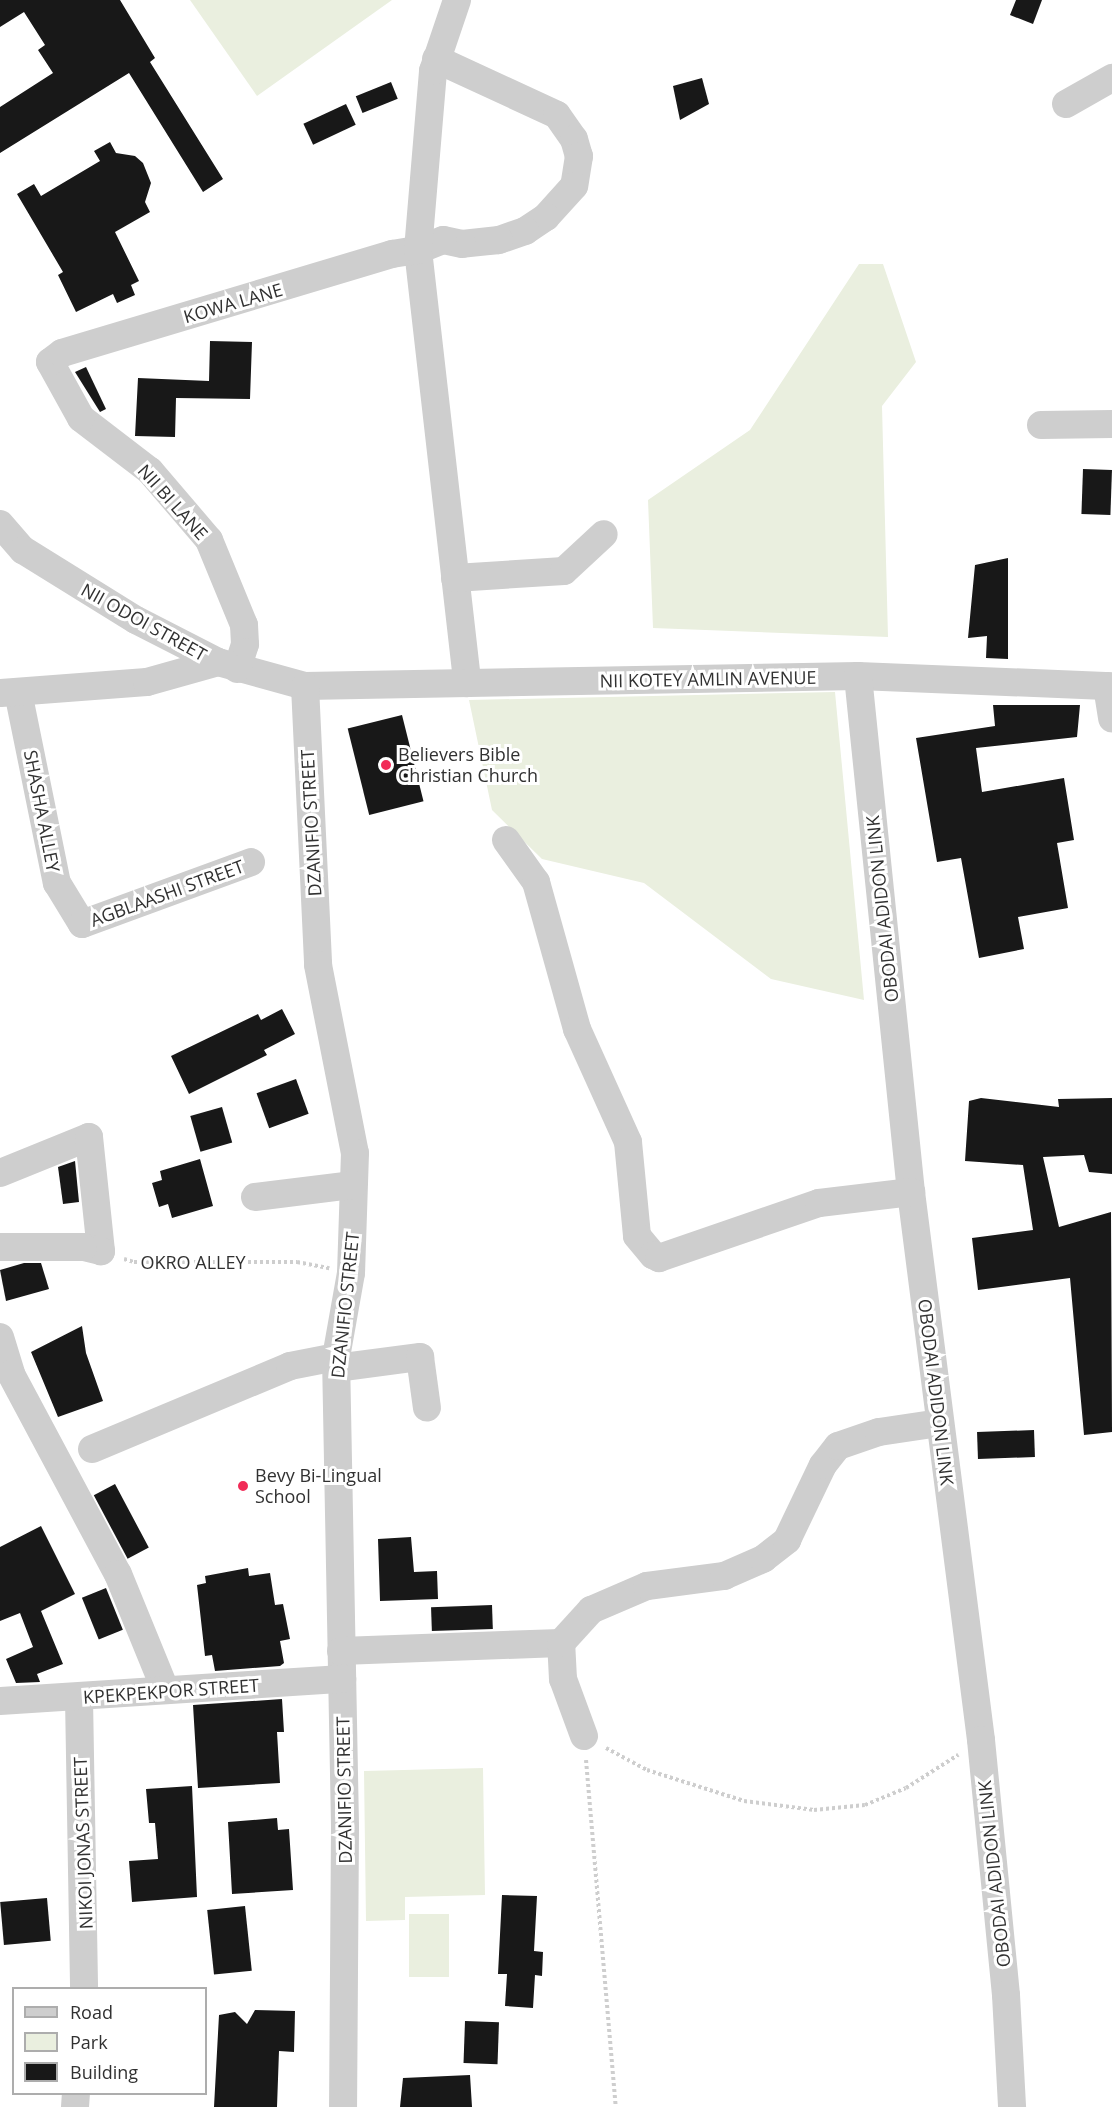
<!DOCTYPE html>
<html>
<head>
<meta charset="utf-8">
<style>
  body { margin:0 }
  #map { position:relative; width:1112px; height:2107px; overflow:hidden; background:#fff; font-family:"Open Sans",sans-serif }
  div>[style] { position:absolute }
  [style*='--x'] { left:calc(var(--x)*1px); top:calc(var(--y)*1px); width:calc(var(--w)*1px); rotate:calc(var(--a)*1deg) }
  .green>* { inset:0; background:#eaefdf; transform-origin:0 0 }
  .building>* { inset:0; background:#181818; transform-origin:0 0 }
  .path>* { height:4px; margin-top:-2px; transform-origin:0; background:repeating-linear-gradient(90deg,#cecece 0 3px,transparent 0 6px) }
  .minor>* { height:28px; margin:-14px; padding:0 14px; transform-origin:14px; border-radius:14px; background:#cecece }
  .dots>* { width:16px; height:16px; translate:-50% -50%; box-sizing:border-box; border:3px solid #fff; border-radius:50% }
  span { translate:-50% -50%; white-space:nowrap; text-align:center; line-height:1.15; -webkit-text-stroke:6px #fff; paint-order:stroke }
  .street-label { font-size:18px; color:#313131 }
  .poi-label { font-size:18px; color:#313131 }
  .left { translate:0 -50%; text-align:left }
  .legend { position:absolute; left:12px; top:1987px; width:195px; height:108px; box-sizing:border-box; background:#fff; border:2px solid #adadad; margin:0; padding:8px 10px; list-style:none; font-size:18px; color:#313131 }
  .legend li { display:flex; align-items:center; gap:12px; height:30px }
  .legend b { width:30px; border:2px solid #adadad }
</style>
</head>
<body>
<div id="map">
  <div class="green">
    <div style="clip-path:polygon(190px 0,392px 0,257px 96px)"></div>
    <div style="clip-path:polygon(859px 264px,883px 264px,916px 362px,882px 406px,888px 637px,653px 628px,648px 500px,750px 430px)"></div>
    <div style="clip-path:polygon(835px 692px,864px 1000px,771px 979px,644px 883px,542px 859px,492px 810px,469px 700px)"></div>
    <div style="clip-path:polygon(483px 1768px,485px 1895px,405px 1897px,405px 1920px,366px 1921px,364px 1771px)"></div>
    <div style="left:449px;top:1914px;width:63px;height:40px;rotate:90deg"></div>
  </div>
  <div class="building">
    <div style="clip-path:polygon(0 0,120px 0,155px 58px,150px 62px,223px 179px,203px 192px,129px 73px,0 153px,0 107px,53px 73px,38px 50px,45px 45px,24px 12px,0 27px)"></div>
    <div style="clip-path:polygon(1016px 0,1042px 0,1033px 24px,1010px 15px)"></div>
    <div style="clip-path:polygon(702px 78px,709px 104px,680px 120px,673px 86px)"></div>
    <div style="left:391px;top:82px;width:18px;height:38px;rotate:68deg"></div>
    <div style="left:346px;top:104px;width:23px;height:47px;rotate:65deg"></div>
    <div style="clip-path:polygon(110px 142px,116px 153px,135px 156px,143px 163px,151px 183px,145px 202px,150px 212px,115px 232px,139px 281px,131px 285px,135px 295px,117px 303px,113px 294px,76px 312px,58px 275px,63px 272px,17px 194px,34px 184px,41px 196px,100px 161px,94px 151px)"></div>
    <div style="clip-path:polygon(210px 341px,252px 342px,250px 399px,176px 398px,175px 437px,135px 436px,138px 378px,209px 381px)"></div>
    <div style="clip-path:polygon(86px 367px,106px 409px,100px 412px,75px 372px)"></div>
    <div style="left:1083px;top:469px;width:29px;height:45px;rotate:2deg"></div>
    <div style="clip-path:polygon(1008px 558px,1008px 659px,986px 658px,987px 636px,968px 638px,975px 565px)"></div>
    <div style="clip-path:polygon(993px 705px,1080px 705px,1077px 737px,976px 748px,982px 792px,1064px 778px,1074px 840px,1057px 843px,1068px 908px,1018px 917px,1024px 949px,979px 958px,961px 858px,937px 862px,916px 738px,995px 726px)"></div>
    <div style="left:402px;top:715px;width:89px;height:56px;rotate:76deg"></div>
    <div style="clip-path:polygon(282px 1009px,295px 1034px,264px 1050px,267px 1055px,189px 1094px,171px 1056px,258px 1014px,261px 1020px)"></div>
    <div style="left:296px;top:1079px;width:37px;height:42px;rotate:70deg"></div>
    <div style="clip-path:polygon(981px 1098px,1059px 1107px,1058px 1099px,1112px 1098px,1112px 1174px,1089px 1172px,1084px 1155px,1043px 1157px,1059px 1227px,1111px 1212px,1112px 1432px,1084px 1435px,1070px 1278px,978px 1290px,972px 1238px,1033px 1230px,1023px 1165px,965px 1161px,969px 1101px)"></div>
    <div style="left:222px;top:1107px;width:37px;height:33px;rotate:74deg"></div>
    <div style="clip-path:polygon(200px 1159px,213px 1206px,172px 1218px,168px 1204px,159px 1207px,152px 1183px,162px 1180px,160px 1171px)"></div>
    <div style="clip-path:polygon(75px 1161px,79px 1202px,63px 1204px,58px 1167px)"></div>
    <div style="clip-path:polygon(24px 1263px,41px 1263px,49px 1289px,6px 1301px,0 1270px)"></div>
    <div style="clip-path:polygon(82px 1326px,86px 1353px,103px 1401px,58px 1417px,31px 1352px)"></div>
    <div style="left:1034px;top:1430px;width:27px;height:57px;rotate:88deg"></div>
    <div style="left:115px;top:1484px;width:72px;height:24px;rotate:62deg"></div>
    <div style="clip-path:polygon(41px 1526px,75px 1594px,41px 1611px,63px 1664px,37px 1674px,40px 1682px,16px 1683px,6px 1659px,33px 1647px,20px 1613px,0 1621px,0 1547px)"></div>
    <div style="clip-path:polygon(411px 1537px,414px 1572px,437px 1571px,438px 1599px,380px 1601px,378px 1539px)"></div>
    <div style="clip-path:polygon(248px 1568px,249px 1576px,270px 1573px,275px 1605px,283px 1604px,290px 1639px,280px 1641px,284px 1663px,280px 1666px,215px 1671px,212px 1655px,205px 1656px,197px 1585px,206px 1583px,205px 1576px)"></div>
    <div style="left:106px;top:1588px;width:45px;height:26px;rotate:68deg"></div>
    <div style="left:492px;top:1605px;width:24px;height:61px;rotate:88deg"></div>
    <div style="clip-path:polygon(282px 1699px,284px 1732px,277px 1732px,280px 1783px,198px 1788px,193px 1705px)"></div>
    <div style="clip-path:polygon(192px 1786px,197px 1897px,132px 1902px,129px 1861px,158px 1859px,155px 1823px,149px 1823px,146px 1789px)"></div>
    <div style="clip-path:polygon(277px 1818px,278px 1830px,289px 1829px,293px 1890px,232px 1894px,228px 1822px)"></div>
    <div style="clip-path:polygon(502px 1895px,537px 1896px,534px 1951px,543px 1952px,542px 1976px,535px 1975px,533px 2008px,505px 2006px,507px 1974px,498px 1974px)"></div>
    <div style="left:47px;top:1898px;width:43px;height:47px;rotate:85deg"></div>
    <div style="left:245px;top:1906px;width:65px;height:38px;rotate:84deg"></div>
    <div style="clip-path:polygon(255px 2010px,295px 2011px,294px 2052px,279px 2051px,277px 2107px,214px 2107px,219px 2015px,235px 2012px,247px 2024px)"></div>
    <div style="left:465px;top:2021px;width:34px;height:42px;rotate:2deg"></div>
    <div style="clip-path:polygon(470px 2075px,472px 2107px,400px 2107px,403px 2078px)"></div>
  </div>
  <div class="path">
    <div style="--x:124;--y:1259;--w:10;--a:17"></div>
    <div style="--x:134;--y:1262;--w:163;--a:0"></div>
    <div style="--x:297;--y:1262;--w:33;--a:11"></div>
    <div style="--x:606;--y:1748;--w:47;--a:28.2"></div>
    <div style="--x:647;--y:1770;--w:102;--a:17.7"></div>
    <div style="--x:744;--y:1801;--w:71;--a:7.3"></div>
    <div style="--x:814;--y:1810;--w:51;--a:-5.6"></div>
    <div style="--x:865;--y:1805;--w:44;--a:-22.5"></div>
    <div style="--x:906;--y:1788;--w:62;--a:-32.4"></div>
    <div style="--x:586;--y:1760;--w:348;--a:85.1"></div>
  </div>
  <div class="minor">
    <div style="--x:436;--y:59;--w:133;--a:24.8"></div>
    <div style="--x:557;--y:115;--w:29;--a:55"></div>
    <div style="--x:574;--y:139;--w:18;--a:74"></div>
    <div style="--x:579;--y:156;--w:30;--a:99"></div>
    <div style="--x:574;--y:186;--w:42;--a:132.1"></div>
    <div style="--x:546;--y:217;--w:25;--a:146"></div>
    <div style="--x:525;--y:231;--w:28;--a:161"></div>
    <div style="--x:499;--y:240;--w:37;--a:174"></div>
    <div style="--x:462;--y:244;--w:19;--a:-168"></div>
    <div style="--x:443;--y:240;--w:27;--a:158"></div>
    <div style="--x:418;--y:250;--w:436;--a:83.5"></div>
    <div style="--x:1066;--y:104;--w:53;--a:-29.5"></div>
    <div style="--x:1041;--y:425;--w:71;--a:-0.8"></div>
    <div style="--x:0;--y:524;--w:35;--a:49"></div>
    <div style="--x:23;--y:550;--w:133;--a:31.8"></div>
    <div style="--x:136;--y:620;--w:92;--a:27.1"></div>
    <div style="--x:218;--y:662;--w:90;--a:15.4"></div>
    <div style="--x:305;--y:686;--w:553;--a:-1.04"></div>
    <div style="--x:858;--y:676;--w:254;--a:2.3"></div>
    <div style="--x:455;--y:578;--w:109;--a:-3.7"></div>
    <div style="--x:564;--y:571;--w:54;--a:-42.8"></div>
    <div style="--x:237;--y:669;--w:26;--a:-72"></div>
    <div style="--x:245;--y:644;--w:19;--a:-93"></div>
    <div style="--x:244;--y:625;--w:92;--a:-112.4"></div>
    <div style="--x:209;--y:540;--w:91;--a:-130.5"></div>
    <div style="--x:150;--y:471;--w:87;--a:-142.5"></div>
    <div style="--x:81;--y:418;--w:64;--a:-119"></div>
    <div style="--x:50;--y:362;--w:15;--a:-37"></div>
    <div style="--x:62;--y:353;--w:345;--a:-16.7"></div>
    <div style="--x:392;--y:254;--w:26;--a:-9"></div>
    <div style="--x:418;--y:250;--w:180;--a:-85.2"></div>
    <div style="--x:433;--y:71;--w:75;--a:-71.3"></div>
    <div style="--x:858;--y:676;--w:519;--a:84.14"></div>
    <div style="--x:911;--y:1192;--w:552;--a:82.72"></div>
    <div style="--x:981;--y:1740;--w:256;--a:84.4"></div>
    <div style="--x:1006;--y:1995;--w:112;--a:86.9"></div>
    <div style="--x:305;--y:686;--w:279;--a:87.3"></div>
    <div style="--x:318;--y:965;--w:192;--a:78.9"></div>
    <div style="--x:355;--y:1153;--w:120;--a:91.9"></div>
    <div style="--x:351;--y:1273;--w:85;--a:100.1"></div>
    <div style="--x:336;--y:1357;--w:471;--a:88.9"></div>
    <div style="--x:345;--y:1828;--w:279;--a:90.4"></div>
    <div style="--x:1107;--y:686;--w:33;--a:81"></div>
    <div style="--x:18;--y:692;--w:195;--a:78.5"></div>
    <div style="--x:57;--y:883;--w:48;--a:58.6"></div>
    <div style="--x:82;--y:924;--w:180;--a:-20.1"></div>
    <div style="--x:1;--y:693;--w:146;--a:-4.3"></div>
    <div style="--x:147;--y:682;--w:74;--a:-15.7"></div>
    <div style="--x:506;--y:840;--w:52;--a:54.5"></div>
    <div style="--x:536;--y:882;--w:153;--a:74.4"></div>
    <div style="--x:577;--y:1029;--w:124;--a:65.7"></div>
    <div style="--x:628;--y:1142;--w:94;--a:84.5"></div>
    <div style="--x:637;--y:1236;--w:25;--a:50"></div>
    <div style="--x:653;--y:1255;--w:7;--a:27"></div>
    <div style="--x:659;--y:1258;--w:169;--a:-19"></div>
    <div style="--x:819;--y:1203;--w:93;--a:-6.8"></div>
    <div style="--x:0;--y:1173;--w:96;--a:-22"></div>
    <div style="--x:89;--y:1137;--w:115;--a:84"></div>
    <div style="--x:101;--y:1251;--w:18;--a:-167"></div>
    <div style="--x:83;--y:1247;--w:83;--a:180"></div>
    <div style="--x:255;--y:1197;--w:99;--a:-7"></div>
    <div style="--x:0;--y:1337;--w:39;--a:73"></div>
    <div style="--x:11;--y:1374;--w:227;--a:61.9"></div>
    <div style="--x:118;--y:1574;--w:124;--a:67.8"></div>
    <div style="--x:336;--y:1368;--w:85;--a:-7.5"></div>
    <div style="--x:420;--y:1357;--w:51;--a:82.2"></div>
    <div style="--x:92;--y:1449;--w:215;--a:-22.7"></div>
    <div style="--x:290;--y:1366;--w:47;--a:-11.1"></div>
    <div style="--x:341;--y:1651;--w:220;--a:-2.1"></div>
    <div style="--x:79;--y:1698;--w:290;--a:89"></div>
    <div style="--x:0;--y:1701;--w:343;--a:-3.7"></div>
    <div style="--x:584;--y:1736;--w:61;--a:-110.2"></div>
    <div style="--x:563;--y:1679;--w:36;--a:-93"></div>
    <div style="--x:561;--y:1643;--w:45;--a:-47.7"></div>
    <div style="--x:591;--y:1610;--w:61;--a:-23.2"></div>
    <div style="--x:647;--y:1586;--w:78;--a:-7.4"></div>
    <div style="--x:724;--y:1576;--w:43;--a:-23.6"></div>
    <div style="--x:763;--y:1559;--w:31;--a:-38"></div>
    <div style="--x:787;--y:1540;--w:83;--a:-64.4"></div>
    <div style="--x:823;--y:1465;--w:24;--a:-52"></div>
    <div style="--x:838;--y:1446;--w:43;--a:-18.9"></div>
    <div style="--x:879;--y:1432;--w:61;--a:-8.5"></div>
    <div style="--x:75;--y:2107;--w:13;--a:-86"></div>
  </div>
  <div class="dots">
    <div style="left:386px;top:765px;background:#f12b57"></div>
    <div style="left:243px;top:1486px;background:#f12b57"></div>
  </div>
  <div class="street-label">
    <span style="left:233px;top:303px;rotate:-16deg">KOWA LANE</span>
    <span style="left:173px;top:502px;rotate:48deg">NII BI LANE</span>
    <span style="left:144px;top:622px;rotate:29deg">NII ODOI STREET</span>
    <span style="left:708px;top:679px;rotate:-1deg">NII KOTEY AMLIN AVENUE</span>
    <span style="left:42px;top:811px;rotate:79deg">SHASHA ALLEY</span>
    <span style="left:311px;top:823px;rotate:-93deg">DZANIFIO STREET</span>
    <span style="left:167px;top:893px;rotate:-20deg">AGBLAASHI STREET</span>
    <span style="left:882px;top:909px;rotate:-96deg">OBODAI ADIDON LINK</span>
    <span style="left:193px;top:1262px">OKRO ALLEY</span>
    <span style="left:345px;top:1305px;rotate:-84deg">DZANIFIO STREET</span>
    <span style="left:936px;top:1392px;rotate:83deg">OBODAI ADIDON LINK</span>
    <span style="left:171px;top:1691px;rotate:-4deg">KPEKPEKPOR STREET</span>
    <span style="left:344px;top:1790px;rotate:-91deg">DZANIFIO STREET</span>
    <span style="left:83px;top:1843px;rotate:-92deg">NIKOI JONAS STREET</span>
    <span style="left:994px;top:1874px;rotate:-96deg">OBODAI ADIDON LINK</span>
  </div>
  <div class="poi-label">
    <span class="left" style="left:398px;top:765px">Believers Bible<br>Christian Church</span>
    <span class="left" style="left:255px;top:1486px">Bevy Bi-Lingual<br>School</span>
  </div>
  <ul class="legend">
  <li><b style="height:8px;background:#cecece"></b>Road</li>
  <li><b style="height:16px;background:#eaefdf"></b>Park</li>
  <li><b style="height:16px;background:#181818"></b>Building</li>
  </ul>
</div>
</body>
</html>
